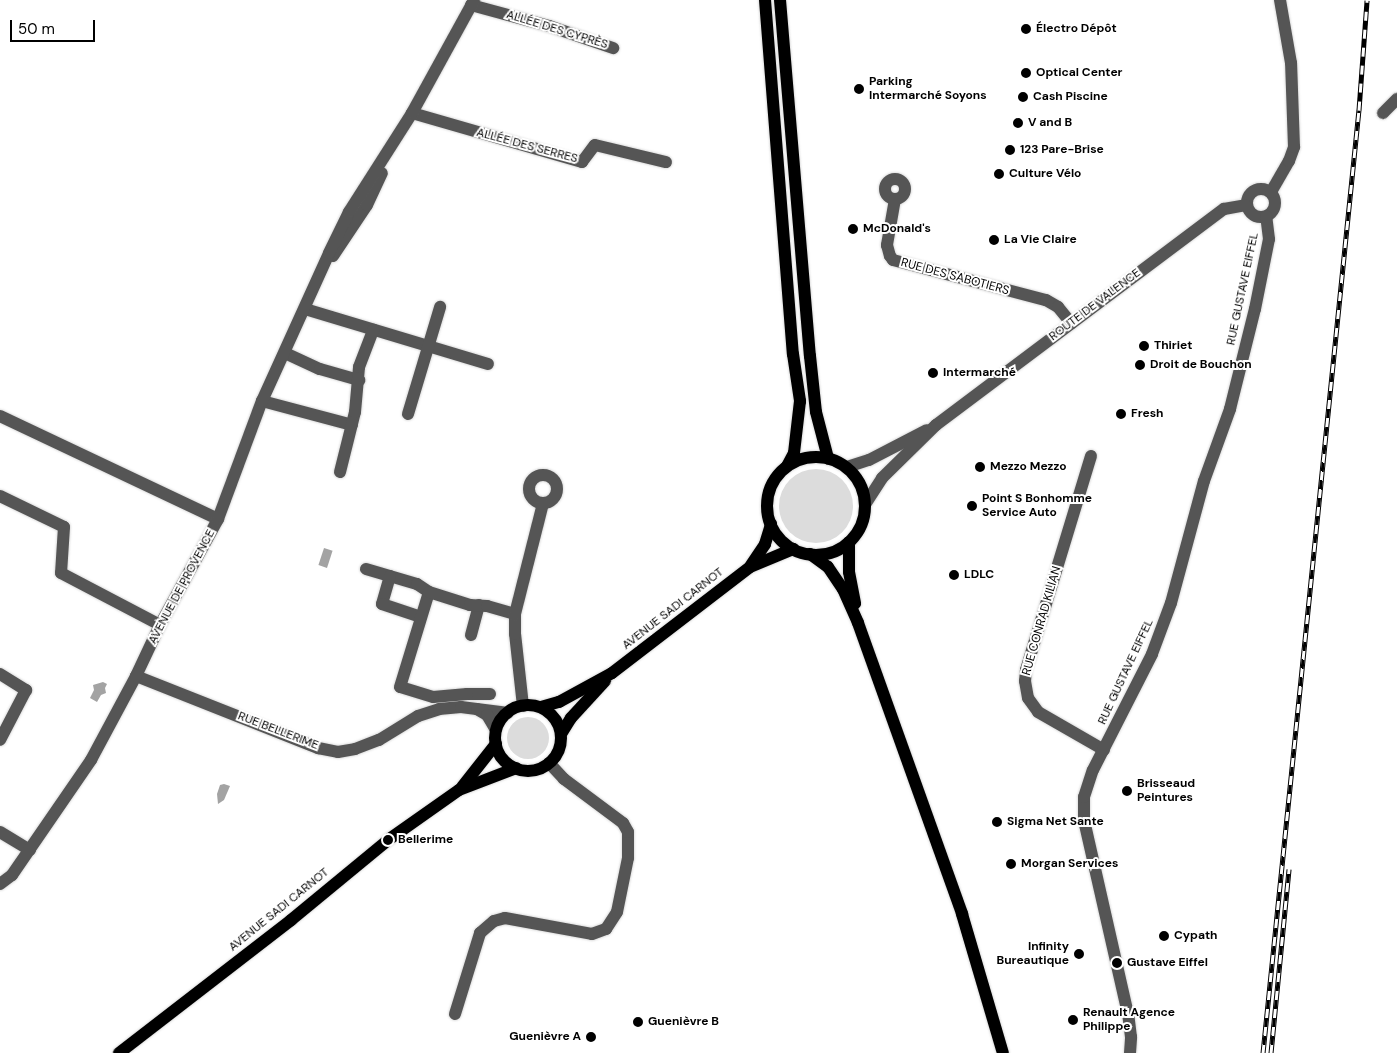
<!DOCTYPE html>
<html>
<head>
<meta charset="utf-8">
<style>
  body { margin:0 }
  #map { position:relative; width:1397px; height:1053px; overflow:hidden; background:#fff; font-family:"DM Sans",sans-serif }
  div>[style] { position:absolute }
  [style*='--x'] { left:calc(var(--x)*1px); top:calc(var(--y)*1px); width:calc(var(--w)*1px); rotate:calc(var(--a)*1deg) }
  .green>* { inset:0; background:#dcdcdc }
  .round { border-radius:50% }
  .water>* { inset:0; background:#a3a3a3; transform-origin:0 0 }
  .roads { filter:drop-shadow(0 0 1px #dbdbdb) drop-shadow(0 0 1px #dbdbdb) }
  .minor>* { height:12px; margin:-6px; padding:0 6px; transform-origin:6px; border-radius:6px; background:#555 }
  .minor>.ring { margin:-6px; padding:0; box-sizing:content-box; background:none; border:12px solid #555; border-radius:50% }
  .major>* { height:12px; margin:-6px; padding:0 6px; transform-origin:6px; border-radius:6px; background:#000 }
  .major>.ring { margin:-6px; padding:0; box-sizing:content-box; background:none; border:12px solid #000; border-radius:50% }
  .rail>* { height:5px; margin-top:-2.5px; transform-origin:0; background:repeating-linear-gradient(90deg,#fff 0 9px,#000 0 18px); box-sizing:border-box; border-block:1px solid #000 }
  .dots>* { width:14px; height:14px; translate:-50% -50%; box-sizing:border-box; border:2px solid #fff; border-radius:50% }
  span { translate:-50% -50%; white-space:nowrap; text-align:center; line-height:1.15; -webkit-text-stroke:4px #fff; paint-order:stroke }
  .poi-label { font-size:12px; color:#000; font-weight:700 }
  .left { translate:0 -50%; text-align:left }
  .right { translate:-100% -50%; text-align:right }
  .street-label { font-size:12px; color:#000 }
  .scale { position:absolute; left:10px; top:20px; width:85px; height:22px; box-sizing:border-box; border:2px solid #000; border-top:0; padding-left:6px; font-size:15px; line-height:18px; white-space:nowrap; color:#000; -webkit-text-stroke:4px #fff; paint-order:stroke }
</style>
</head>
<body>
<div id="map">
  <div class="green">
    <div class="round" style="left:779px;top:469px;width:74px;height:74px"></div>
    <div class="round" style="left:507px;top:717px;width:42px;height:42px"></div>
  </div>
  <div class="water">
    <div style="left:324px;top:548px;width:9px;height:18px;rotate:18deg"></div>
    <div style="clip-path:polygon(103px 682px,107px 684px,105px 688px,106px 693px,101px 695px,97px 702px,90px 698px,94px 690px,93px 685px)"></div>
    <div style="clip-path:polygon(224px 784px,230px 786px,224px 800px,218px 804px,217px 794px,220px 785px)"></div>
  </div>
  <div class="roads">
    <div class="minor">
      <div style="--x:471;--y:5;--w:81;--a:15.1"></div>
      <div style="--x:549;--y:26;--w:68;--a:19"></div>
      <div style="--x:412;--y:113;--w:177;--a:16.1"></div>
      <div style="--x:582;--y:162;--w:21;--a:-53"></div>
      <div style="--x:595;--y:145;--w:73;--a:13.5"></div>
      <div style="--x:1383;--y:113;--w:20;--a:-45"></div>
      <div class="ring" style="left:885px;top:179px;width:8px;height:8px"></div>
      <div class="ring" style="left:1247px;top:189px;width:16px;height:16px"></div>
      <div style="--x:1271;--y:192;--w:36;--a:-60"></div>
      <div style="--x:1289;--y:161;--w:15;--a:-70"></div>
      <div style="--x:1294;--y:147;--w:84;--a:-92"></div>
      <div style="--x:1291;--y:63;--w:64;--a:-99.9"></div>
      <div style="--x:895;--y:199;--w:47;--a:99.9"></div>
      <div style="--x:887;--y:245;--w:11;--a:75"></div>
      <div style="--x:890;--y:256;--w:5;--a:53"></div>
      <div style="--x:893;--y:260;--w:158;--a:14.7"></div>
      <div style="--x:1046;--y:300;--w:14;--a:30"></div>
      <div style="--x:1058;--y:307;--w:21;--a:51"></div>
      <div style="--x:333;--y:256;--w:61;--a:-56.3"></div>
      <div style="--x:367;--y:205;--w:35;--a:-65"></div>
      <div style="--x:305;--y:309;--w:191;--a:16.7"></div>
      <div style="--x:285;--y:353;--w:38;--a:25"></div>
      <div style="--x:320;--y:369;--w:41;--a:15.8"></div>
      <div style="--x:262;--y:401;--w:93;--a:14.9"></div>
      <div style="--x:408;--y:414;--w:112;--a:-73.3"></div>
      <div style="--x:0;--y:416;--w:241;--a:25.3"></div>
      <div style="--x:1091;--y:456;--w:224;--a:106.9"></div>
      <div style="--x:1026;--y:670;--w:11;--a:95"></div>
      <div style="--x:1025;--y:681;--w:17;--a:80"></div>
      <div style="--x:1028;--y:698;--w:17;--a:54"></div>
      <div style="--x:1038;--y:712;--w:76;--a:29.9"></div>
      <div style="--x:847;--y:467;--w:23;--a:-18"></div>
      <div style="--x:869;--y:460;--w:65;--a:-27.3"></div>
      <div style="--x:340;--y:472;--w:62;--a:-76"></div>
      <div style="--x:355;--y:412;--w:45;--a:-84.9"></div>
      <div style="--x:359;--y:367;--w:40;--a:-69"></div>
      <div class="ring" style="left:529px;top:475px;width:16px;height:16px"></div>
      <div style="--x:0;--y:496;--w:71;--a:25.8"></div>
      <div style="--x:64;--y:527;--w:46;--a:93.7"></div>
      <div style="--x:61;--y:573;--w:112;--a:27.7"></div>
      <div style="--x:866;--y:503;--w:30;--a:-57"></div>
      <div style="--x:882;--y:478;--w:76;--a:-44.5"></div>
      <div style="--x:936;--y:425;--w:360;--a:-36.9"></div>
      <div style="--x:1224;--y:209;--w:22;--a:-10"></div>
      <div style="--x:366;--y:569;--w:53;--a:16.4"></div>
      <div style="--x:417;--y:584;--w:14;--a:34"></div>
      <div style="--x:390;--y:576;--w:29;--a:106"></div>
      <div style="--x:382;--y:604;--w:41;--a:18.4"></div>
      <div style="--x:471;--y:635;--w:31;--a:-75"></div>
      <div style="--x:0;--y:674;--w:31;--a:32"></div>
      <div style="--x:26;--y:690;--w:56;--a:117.5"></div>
      <div style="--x:136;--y:676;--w:196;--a:21.6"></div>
      <div style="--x:318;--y:748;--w:20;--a:11"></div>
      <div style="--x:338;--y:752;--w:17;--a:-10"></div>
      <div style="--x:355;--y:749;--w:26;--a:-21"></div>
      <div style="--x:379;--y:740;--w:46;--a:-31.6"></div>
      <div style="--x:418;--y:716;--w:22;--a:-18"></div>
      <div style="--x:439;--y:709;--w:22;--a:-5"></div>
      <div style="--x:461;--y:707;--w:47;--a:7.3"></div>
      <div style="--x:490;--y:694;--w:23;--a:180"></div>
      <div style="--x:467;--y:694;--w:34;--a:175"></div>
      <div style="--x:433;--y:697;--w:34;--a:-163"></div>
      <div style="--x:400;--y:687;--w:99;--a:-73"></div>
      <div style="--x:429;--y:592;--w:43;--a:17.6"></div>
      <div style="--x:470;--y:605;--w:17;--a:3"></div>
      <div style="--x:487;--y:606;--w:29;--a:16"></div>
      <div style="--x:523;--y:706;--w:72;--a:-96.3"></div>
      <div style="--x:515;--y:634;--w:20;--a:-90"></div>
      <div style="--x:515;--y:614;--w:114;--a:-75.8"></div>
      <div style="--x:477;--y:709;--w:12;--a:31"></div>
      <div style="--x:487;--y:715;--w:17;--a:59"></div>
      <div style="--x:0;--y:832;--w:35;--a:31"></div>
      <div style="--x:0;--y:884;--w:15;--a:-37"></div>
      <div style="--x:12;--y:875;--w:140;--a:-55.5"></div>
      <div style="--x:91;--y:760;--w:95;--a:-61.8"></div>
      <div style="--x:136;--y:676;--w:56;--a:-64.8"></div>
      <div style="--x:160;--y:625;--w:121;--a:-61.3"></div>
      <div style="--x:218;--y:519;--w:126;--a:-69.6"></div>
      <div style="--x:262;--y:401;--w:162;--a:-65.6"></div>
      <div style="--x:329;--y:253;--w:46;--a:-64"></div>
      <div style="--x:349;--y:212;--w:117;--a:-57.5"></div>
      <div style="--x:412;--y:113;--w:129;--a:-61.2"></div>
      <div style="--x:455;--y:1014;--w:85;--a:-72.8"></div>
      <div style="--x:480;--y:933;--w:18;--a:-41"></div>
      <div style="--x:494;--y:921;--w:11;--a:-15"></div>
      <div style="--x:505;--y:918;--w:88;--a:10.4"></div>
      <div style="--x:592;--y:934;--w:15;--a:-20"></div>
      <div style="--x:606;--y:929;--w:20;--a:-57"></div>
      <div style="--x:617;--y:912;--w:55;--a:-78.5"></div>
      <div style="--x:628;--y:858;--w:26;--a:-90"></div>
      <div style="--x:628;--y:832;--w:10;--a:-119"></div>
      <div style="--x:623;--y:823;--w:74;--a:-143.3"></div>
      <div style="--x:564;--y:779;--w:22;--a:-133"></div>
      <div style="--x:1130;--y:1053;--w:16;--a:-86"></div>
      <div style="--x:1131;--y:1037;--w:23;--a:-97"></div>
      <div style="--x:1128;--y:1014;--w:199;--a:-102.8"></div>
      <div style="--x:1084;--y:820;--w:23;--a:-90"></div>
      <div style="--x:1084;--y:797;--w:28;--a:-72"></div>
      <div style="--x:1093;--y:770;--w:130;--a:-63"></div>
      <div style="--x:1152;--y:654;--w:54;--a:-69.6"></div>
      <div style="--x:1171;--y:603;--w:126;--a:-74.9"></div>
      <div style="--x:1204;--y:481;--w:77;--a:-70.1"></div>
      <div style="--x:1230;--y:409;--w:103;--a:-76"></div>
      <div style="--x:1255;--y:309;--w:71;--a:-78.7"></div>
      <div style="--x:1269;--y:239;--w:23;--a:-97"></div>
    </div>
    <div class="major">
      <div style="--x:765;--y:0;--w:355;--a:85.5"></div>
      <div style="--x:793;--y:354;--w:48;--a:81.5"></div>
      <div style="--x:800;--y:401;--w:52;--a:96.6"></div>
      <div style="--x:794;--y:453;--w:15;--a:118"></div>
      <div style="--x:780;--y:0;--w:357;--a:85.2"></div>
      <div style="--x:810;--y:356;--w:56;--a:83.9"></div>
      <div style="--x:816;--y:412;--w:48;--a:75.4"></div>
      <div class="ring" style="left:767px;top:457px;width:86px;height:86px"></div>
      <div style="--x:849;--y:542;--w:30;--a:90"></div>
      <div style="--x:849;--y:572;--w:32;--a:79"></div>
      <div style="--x:810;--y:554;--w:22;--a:36"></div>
      <div style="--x:828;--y:567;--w:27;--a:56"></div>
      <div style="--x:843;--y:589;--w:37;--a:66"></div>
      <div style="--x:858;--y:623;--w:309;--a:70.3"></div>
      <div style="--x:962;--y:914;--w:145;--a:73.6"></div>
      <div style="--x:751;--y:565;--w:25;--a:-56"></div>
      <div style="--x:765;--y:544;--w:21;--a:-73"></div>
      <div class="ring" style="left:495px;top:705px;width:54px;height:54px"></div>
      <div style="--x:541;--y:707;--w:19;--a:-16"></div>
      <div style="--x:559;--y:702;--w:60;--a:-28.7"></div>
      <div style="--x:612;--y:673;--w:174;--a:-37.5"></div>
      <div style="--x:750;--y:567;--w:47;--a:-22.7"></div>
      <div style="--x:561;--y:734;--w:19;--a:-58"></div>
      <div style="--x:571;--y:718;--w:50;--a:-47.4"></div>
      <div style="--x:462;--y:787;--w:55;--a:-51.7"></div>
      <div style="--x:119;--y:1053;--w:217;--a:-37.7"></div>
      <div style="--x:291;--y:920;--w:126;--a:-39.5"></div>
      <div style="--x:388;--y:840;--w:87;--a:-35.2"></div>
      <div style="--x:459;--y:790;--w:61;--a:-21.1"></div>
    </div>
  </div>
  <div class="rail">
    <div style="--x:1263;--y:1053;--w:948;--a:-84.19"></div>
    <div style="--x:1359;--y:110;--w:110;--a:-85.8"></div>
    <div style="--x:1271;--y:1053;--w:185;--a:-84.4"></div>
  </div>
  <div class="dots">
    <div style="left:1026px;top:29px;background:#000"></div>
    <div style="left:1026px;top:73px;background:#000"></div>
    <div style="left:859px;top:89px;background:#000"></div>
    <div style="left:1023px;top:97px;background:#000"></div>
    <div style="left:1018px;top:123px;background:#000"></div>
    <div style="left:1010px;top:150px;background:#000"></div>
    <div style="left:999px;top:174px;background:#000"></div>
    <div style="left:853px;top:229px;background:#000"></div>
    <div style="left:994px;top:240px;background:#000"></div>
    <div style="left:1144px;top:346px;background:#000"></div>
    <div style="left:1140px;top:365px;background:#000"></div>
    <div style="left:933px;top:373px;background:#000"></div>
    <div style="left:1121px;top:414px;background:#000"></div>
    <div style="left:980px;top:467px;background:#000"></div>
    <div style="left:972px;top:506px;background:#000"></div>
    <div style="left:954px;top:575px;background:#000"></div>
    <div style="left:1127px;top:791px;background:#000"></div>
    <div style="left:997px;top:822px;background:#000"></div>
    <div style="left:388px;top:840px;background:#000"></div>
    <div style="left:1011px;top:864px;background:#000"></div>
    <div style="left:1164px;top:936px;background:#000"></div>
    <div style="left:1079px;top:954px;background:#000"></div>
    <div style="left:1117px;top:963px;background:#000"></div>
    <div style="left:1073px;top:1020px;background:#000"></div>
    <div style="left:638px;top:1022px;background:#000"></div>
    <div style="left:591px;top:1037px;background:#000"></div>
  </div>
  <div class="poi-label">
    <span class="left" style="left:1036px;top:29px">Électro Dépôt</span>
    <span class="left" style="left:1036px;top:73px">Optical Center</span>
    <span class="left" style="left:869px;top:89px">Parking<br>Intermarché Soyons</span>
    <span class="left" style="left:1033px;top:97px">Cash Piscine</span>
    <span class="left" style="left:1028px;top:123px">V and B</span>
    <span class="left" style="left:1020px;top:150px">123 Pare-Brise</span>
    <span class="left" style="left:1009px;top:174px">Culture Vélo</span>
    <span class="left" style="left:863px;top:229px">McDonald's</span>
    <span class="left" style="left:1004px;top:240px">La Vie Claire</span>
    <span class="left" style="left:1154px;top:346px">Thiriet</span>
    <span class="left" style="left:1150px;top:365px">Droit de Bouchon</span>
    <span class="left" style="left:943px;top:373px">Intermarché</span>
    <span class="left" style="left:1131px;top:414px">Fresh</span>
    <span class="left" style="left:990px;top:467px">Mezzo Mezzo</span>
    <span class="left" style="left:982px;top:506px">Point S Bonhomme<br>Service Auto</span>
    <span class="left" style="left:964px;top:575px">LDLC</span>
    <span class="left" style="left:1137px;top:791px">Brisseaud<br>Peintures</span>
    <span class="left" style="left:1007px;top:822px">Sigma Net Sante</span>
    <span class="left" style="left:398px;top:840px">Bellerime</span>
    <span class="left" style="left:1021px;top:864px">Morgan Services</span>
    <span class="left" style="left:1174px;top:936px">Cypath</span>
    <span class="right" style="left:1069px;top:954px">Infinity<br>Bureautique</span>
    <span class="left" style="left:1127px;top:963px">Gustave Eiffel</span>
    <span class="left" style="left:1083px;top:1020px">Renault Agence<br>Philippe</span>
    <span class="left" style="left:648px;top:1022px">Guenièvre B</span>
    <span class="right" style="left:581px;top:1037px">Guenièvre A</span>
  </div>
  <div class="street-label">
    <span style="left:557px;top:30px;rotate:17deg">ALLÉE DES CYPRÈS</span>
    <span style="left:527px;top:146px;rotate:15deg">ALLÉE DES SERRES</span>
    <span style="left:955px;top:277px;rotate:15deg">RUE DES SABOTIERS</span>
    <span style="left:1243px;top:289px;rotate:-78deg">RUE GUSTAVE EIFFEL</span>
    <span style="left:1095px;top:305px;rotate:-37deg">ROUTE DE VALENCE</span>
    <span style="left:182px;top:587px;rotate:-62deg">AVENUE DE PROVENCE</span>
    <span style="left:673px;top:609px;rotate:-38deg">AVENUE SADI CARNOT</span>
    <span style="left:1042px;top:621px;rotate:-74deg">RUE CONRAD KILIAN</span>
    <span style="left:1126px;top:672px;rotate:-65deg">RUE GUSTAVE EIFFEL</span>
    <span style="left:278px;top:731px;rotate:21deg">RUE BELLERIME</span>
    <span style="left:279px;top:910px;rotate:-39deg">AVENUE SADI CARNOT</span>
  </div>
  <div class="scale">50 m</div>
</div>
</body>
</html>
